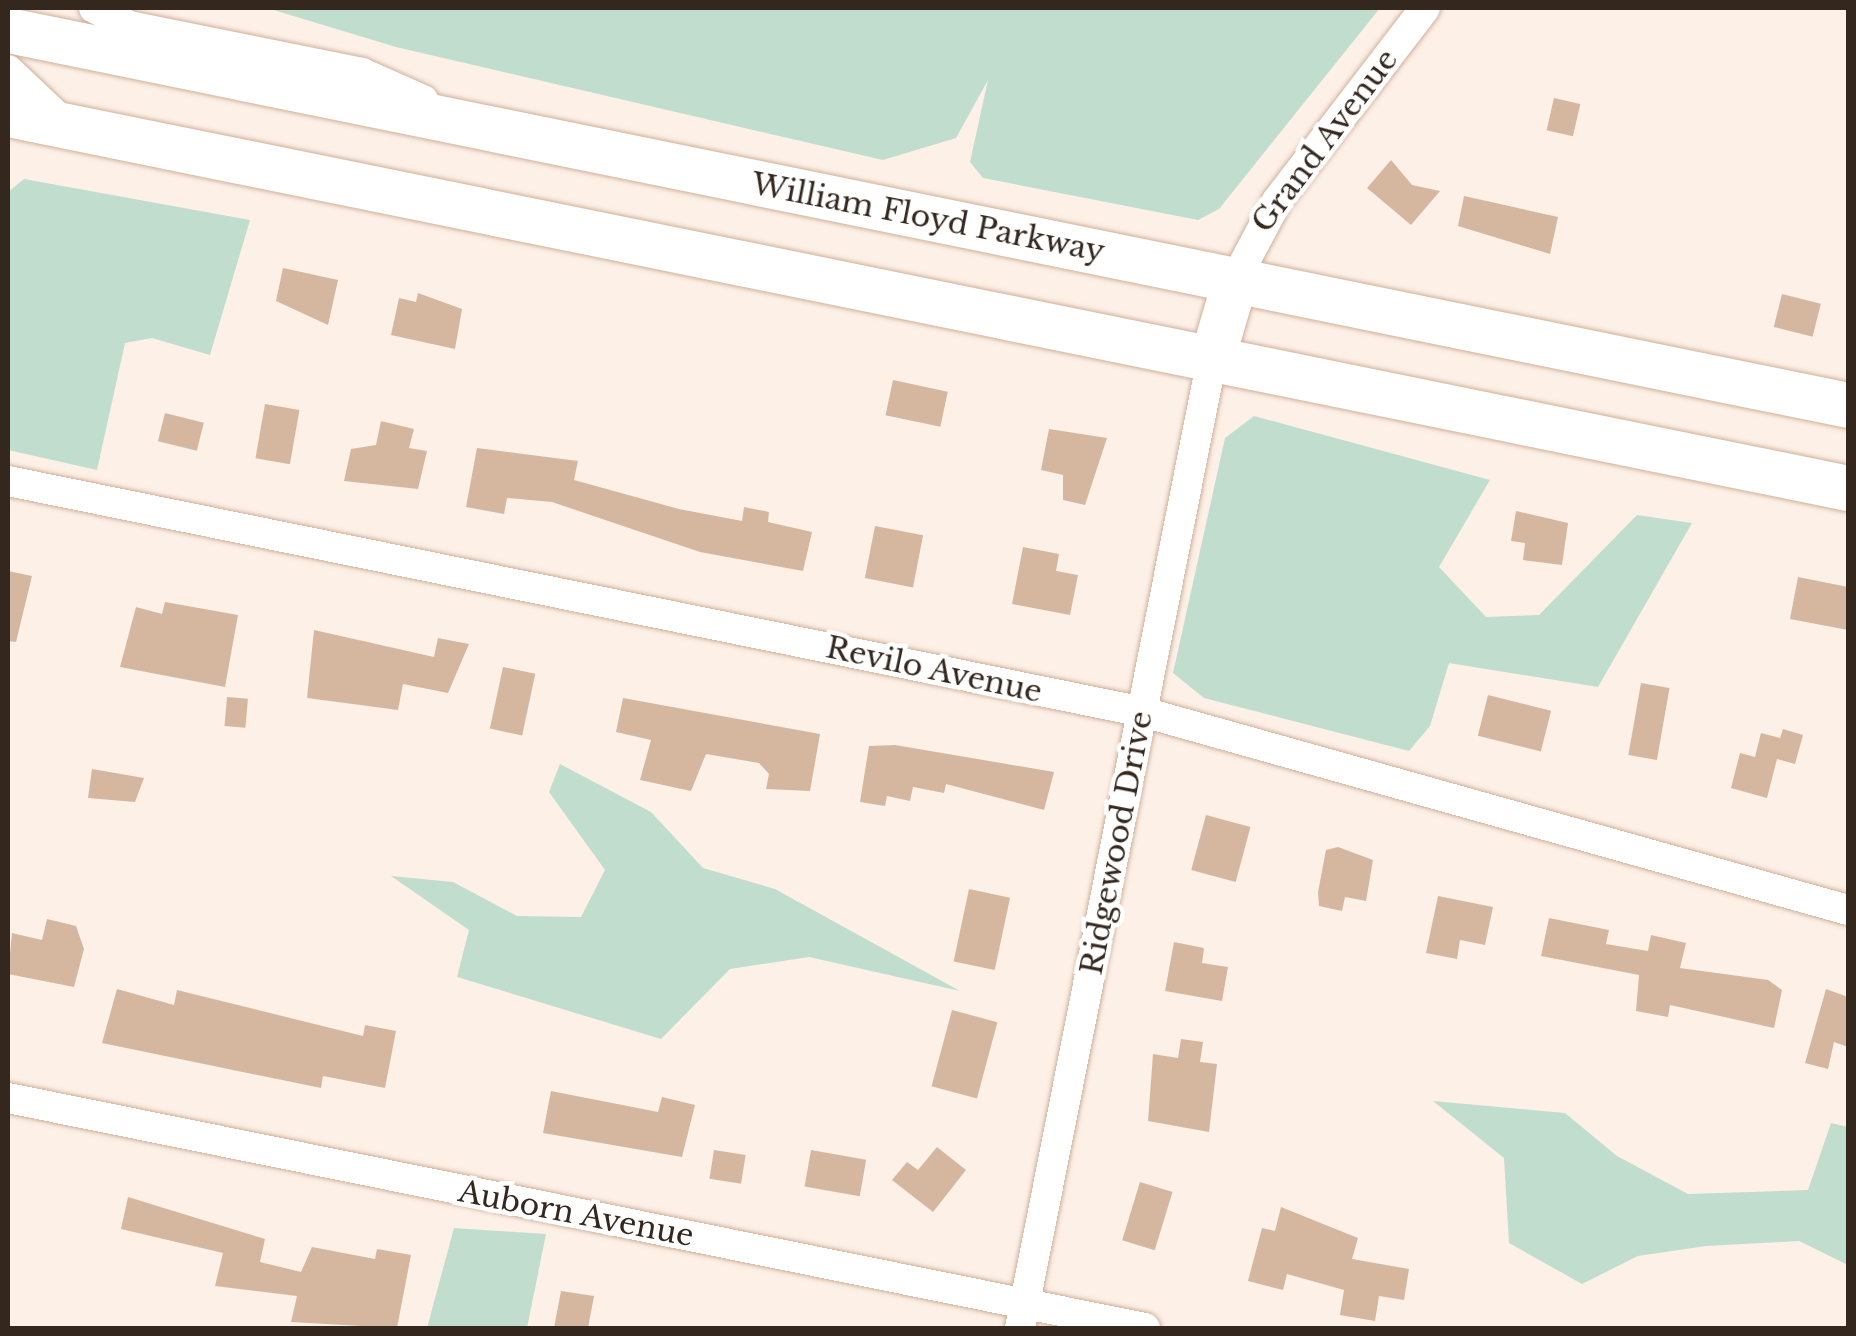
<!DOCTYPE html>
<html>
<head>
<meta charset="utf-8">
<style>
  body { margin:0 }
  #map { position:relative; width:1856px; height:1336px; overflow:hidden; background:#fdf0e7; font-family:"Libre Baskerville",serif }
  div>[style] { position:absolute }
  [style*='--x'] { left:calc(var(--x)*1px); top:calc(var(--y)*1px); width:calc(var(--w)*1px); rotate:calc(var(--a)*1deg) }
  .green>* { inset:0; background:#c1ddce }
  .building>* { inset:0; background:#d5b7a0; transform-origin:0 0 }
  .roads { filter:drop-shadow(0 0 2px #cfb09a) drop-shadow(0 0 2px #cfb09a) }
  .minor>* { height:30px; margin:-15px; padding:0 15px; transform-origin:15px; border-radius:15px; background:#fff }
  .highway>* { height:45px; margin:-22.5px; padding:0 22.5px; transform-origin:22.5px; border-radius:22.5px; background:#fff }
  span { translate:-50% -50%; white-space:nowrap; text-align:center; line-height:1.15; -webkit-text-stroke:9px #fff; paint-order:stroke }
  .street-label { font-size:30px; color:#33271e }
  .frame { position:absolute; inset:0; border:10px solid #33271e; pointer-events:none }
</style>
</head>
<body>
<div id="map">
  <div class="green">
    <div style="clip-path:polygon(267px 8px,1380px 8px,1219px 209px,1198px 220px,983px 178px,970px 162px,988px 80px,956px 138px,883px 160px,396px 47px)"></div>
    <div style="clip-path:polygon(24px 179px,250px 220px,210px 355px,152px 338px,125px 343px,97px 470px,8px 450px,8px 192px)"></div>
    <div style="clip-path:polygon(1254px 416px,1490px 480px,1439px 567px,1486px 617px,1539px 615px,1637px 515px,1692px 523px,1598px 687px,1449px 663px,1430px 726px,1409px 751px,1204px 698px,1173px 673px,1225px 438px)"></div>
    <div style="clip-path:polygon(560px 764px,651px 812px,703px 868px,775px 889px,960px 991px,809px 957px,730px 969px,661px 1039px,457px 977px,469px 930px,391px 876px,453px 882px,517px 916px,581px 917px,605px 870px,549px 792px)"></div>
    <div style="clip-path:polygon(1433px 1101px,1565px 1113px,1617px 1156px,1688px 1194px,1808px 1190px,1831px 1123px,1848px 1127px,1848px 1265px,1799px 1241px,1706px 1246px,1638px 1256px,1582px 1284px,1509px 1243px,1504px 1158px)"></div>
    <div style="clip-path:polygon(454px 1228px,546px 1234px,527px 1328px,427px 1328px)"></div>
  </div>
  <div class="building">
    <div style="left:1554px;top:98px;width:27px;height:33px;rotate:13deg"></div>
    <div style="clip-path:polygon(1391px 160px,1412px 185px,1440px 191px,1411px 225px,1367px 188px)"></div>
    <div style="clip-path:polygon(1464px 196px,1558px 217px,1550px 254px,1458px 226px)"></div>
    <div style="clip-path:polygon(283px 268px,338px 280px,328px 325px,276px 301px)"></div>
    <div style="clip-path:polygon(418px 293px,462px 309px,455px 349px,391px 335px,399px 298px,416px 302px)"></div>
    <div style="left:1782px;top:294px;width:40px;height:34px;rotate:14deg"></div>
    <div style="left:893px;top:380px;width:56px;height:36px;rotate:12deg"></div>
    <div style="left:265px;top:404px;width:35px;height:55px;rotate:10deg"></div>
    <div style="left:165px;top:413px;width:40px;height:29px;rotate:14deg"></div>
    <div style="clip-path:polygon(381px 421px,414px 429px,409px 448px,427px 451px,418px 489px,344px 481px,351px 449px,376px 445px)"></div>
    <div style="clip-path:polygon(1049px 429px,1107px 438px,1085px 505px,1063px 500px,1063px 475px,1041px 470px)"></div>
    <div style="clip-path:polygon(477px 448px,578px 461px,574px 480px,679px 509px,742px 521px,744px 507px,769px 512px,768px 522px,812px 532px,803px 571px,700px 552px,552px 502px,507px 498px,504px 514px,466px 507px)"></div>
    <div style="clip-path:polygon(1516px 511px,1568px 523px,1562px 565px,1523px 560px,1525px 543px,1511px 541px)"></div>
    <div style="left:875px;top:526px;width:49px;height:53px;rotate:11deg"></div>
    <div style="clip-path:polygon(1023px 547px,1059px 554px,1056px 571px,1078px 575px,1070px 615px,1012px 604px)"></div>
    <div style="clip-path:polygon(8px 571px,32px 576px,16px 642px,8px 641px)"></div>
    <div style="clip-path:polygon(1798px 577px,1848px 587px,1848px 630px,1790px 619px)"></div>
    <div style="clip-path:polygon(165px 602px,238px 615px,225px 687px,120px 667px,136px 607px,162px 614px)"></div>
    <div style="clip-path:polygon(314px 630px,434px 657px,438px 638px,469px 644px,448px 693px,403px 684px,398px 710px,307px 698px)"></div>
    <div style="left:503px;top:667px;width:33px;height:63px;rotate:12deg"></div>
    <div style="left:1641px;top:683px;width:29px;height:73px;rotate:10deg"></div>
    <div style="left:1488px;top:695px;width:65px;height:42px;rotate:14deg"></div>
    <div style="left:227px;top:697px;width:21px;height:29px;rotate:5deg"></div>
    <div style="clip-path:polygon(623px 698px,820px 734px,810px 791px,766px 789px,769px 774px,759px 763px,706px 754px,691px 791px,640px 780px,651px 740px,616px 732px)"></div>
    <div style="clip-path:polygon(1783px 729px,1803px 735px,1795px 764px,1777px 759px,1767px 798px,1731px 788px,1740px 753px,1755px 757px,1761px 733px,1780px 738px)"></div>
    <div style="clip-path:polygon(895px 745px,1054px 772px,1044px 810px,946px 784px,944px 793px,913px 787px,910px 801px,887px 796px,885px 806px,860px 802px,869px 746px)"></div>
    <div style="clip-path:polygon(92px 769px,144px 778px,135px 802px,88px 798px)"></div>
    <div style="left:1206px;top:815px;width:46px;height:57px;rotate:15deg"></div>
    <div style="clip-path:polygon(1338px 847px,1373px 860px,1366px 901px,1345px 897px,1342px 911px,1319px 906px,1318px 892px,1326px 850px)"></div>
    <div style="left:969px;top:889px;width:42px;height:74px;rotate:12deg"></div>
    <div style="clip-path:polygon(1438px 896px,1493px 907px,1485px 945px,1460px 940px,1457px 959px,1426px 953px)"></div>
    <div style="clip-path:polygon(1549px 918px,1609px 930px,1606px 944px,1648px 951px,1651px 935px,1686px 943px,1680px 968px,1768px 980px,1782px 990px,1774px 1028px,1670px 1005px,1668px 1017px,1636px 1011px,1639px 975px,1541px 956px)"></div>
    <div style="clip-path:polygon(47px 919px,76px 926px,84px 949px,74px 987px,8px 974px,12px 933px,42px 940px)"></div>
    <div style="clip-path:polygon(1174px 942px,1204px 948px,1202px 963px,1228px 967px,1222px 1001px,1165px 991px)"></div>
    <div style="clip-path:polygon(117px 989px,174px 1005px,177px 990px,363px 1036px,365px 1025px,396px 1031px,385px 1088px,323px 1076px,321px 1088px,102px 1043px)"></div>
    <div style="clip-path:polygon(1826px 989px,1848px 997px,1848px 1047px,1834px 1042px,1828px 1069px,1805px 1063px)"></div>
    <div style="left:952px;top:1010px;width:47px;height:79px;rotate:15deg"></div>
    <div style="clip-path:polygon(1181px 1039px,1203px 1042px,1200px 1062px,1217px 1064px,1209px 1132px,1148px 1121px,1153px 1054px,1178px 1058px)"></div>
    <div style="clip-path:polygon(551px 1091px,658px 1112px,662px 1097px,695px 1105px,682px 1157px,543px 1133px)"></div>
    <div style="clip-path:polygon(937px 1147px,966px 1170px,933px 1212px,892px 1180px,907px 1162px,918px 1170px)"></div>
    <div style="left:714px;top:1150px;width:32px;height:29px;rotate:9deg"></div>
    <div style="left:811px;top:1150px;width:56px;height:37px;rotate:10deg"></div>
    <div style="left:1140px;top:1182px;width:34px;height:61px;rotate:17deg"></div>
    <div style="clip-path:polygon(128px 1197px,265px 1239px,260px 1262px,301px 1272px,312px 1247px,375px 1259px,377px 1249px,411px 1255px,397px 1328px,291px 1322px,297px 1296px,215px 1286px,223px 1253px,121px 1229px)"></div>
    <div style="clip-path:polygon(1281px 1207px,1358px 1238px,1352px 1259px,1409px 1269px,1404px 1300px,1379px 1296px,1375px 1321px,1340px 1315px,1344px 1290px,1287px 1274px,1283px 1290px,1248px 1281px,1262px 1228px,1275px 1231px)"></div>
    <div style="clip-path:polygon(561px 1291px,594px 1296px,588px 1328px,554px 1328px)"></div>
  </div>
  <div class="roads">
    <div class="minor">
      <div style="--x:94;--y:8;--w:39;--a:27"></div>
      <div style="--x:129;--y:26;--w:238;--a:11.4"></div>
      <div style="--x:362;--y:73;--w:67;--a:23.9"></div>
      <div style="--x:8;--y:70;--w:70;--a:43.3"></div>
      <div style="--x:1235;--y:280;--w:89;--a:-62"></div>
      <div style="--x:1277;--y:201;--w:243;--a:-52.5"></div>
      <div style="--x:8;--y:481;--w:1158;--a:11.5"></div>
      <div style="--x:1143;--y:712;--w:732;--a:15.69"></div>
      <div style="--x:8;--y:1098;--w:1160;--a:11.44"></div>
      <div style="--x:1020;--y:1328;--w:989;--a:-78.8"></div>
    </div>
    <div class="highway">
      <div style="--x:8;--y:30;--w:1878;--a:11.52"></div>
      <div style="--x:8;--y:114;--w:1878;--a:11.49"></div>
      <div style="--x:1212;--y:358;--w:81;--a:-73.6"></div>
    </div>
  </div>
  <div class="street-label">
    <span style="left:1325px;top:141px;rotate:-53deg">Grand Avenue</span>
    <span style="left:928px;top:218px;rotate:11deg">William Floyd Parkway</span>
    <span style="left:934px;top:670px;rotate:12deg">Revilo Avenue</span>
    <span style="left:1117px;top:843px;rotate:-79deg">Ridgewood Drive</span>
    <span style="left:576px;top:1214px;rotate:11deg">Auborn Avenue</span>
  </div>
  <div class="frame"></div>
</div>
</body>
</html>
